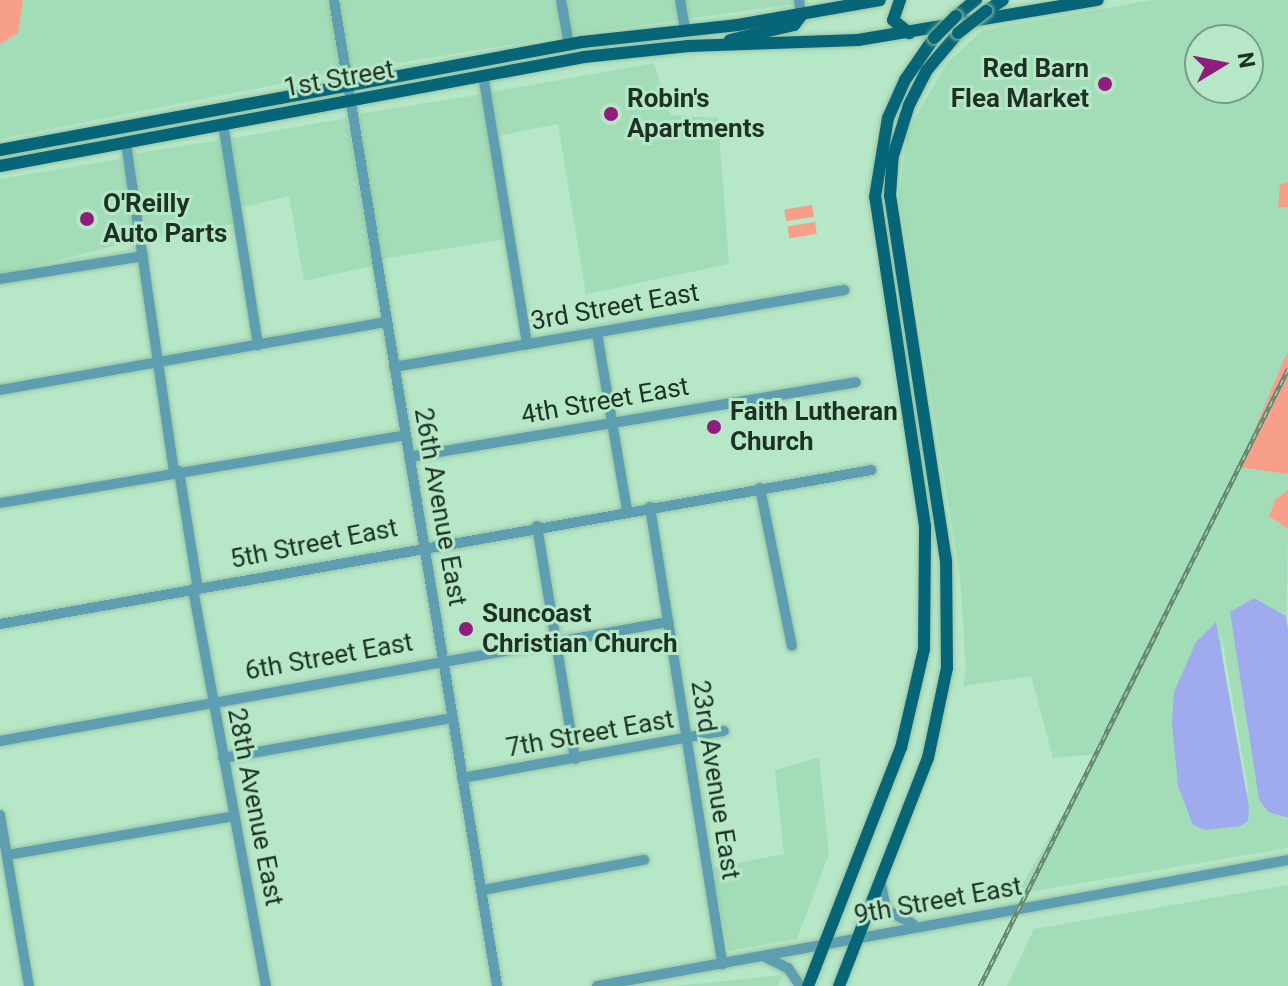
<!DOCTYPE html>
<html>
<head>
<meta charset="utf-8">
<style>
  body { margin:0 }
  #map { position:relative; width:1288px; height:986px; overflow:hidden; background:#b6e7c7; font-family:Roboto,sans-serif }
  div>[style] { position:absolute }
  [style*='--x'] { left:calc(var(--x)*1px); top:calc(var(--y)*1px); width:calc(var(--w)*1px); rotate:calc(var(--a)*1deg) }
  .built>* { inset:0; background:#a3ddb8; transform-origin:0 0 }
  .green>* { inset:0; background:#f79f88; transform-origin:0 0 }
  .water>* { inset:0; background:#9fabec }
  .roads { filter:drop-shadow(0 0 2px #97c3a6) drop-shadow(0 0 2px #97c3a6) }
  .minor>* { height:10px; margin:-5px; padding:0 5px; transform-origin:5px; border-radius:5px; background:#5d9fb0 }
  .major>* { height:12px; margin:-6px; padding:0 6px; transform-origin:6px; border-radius:6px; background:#076578 }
  .rail>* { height:5px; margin-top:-2.5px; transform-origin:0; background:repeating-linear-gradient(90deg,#b6e7c7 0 6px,#698c75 0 12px); box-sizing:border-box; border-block:2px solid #698c75 }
  .bridges { filter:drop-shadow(0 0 2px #97c3a6) drop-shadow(0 0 2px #97c3a6) }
  .major-bridge>* { height:12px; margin:-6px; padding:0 6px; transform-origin:6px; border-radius:6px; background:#076578 }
  .dots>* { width:22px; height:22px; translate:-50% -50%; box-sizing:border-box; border:4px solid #b6e7c7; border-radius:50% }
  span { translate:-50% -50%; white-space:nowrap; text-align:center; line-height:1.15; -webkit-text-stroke:6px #b6e7c7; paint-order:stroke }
  .poi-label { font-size:26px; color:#1d3124; font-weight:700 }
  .right { translate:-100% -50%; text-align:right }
  .left { translate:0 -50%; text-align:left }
  .street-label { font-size:26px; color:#1d3124 }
  .north { position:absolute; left:1184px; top:24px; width:80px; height:80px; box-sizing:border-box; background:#b6e7c7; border:2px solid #799e86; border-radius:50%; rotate:80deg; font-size:22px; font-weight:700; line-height:32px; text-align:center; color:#1d3124 }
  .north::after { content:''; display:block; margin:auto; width:28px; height:36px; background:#901d7d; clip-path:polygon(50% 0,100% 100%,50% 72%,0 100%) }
</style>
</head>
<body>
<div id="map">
  <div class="built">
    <div style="clip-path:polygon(23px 0,329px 0,340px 72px,0 139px,0 44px,18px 33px)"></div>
    <div style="clip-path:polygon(338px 0,556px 0,563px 36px,349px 71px)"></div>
    <div style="clip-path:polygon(565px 0,675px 0,679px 20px,571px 35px)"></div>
    <div style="clip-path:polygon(684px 0,795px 0,795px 4px,688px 19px)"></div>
    <div style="clip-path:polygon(evenodd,1152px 0,1288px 0,1288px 182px,1280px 184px,1288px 207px,1288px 352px,1239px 466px,1288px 474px,1288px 490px,1275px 500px,1269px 515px,1288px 529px,1283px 818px,1288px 818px,1288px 848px,1017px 894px,1097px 754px,1053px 758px,1031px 676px,963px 686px,966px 671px,960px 577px,899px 197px,907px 132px,947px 63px,983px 30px,1152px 0,1200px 40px,1248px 40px,1248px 88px,1200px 88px,1200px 40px,1152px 0,1221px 632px,1248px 789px,1241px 826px,1233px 826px,1221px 632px)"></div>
    <div style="clip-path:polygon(654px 63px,670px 115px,718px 118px,729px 264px,586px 294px,558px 124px,498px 136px,492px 92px)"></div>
    <div style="left:483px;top:94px;width:147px;height:129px;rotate:81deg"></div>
    <div style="clip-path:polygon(347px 118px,373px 266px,304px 281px,289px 196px,240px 208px,229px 139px)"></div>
    <div style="left:220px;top:140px;width:85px;height:87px;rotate:81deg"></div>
    <div style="clip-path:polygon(125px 158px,137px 240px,0 275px,0 179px)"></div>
    <div style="clip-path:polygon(819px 757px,829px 854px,797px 939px,729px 951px,711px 868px,784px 854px,775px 770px)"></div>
    <div style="clip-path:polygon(1288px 885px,1288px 986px,1007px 986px,1034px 929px)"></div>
    <div style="clip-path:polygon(783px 975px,778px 986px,674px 986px)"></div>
  </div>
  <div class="green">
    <div style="clip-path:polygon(0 0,23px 0,18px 33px,0 44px)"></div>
    <div style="clip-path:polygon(1288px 182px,1288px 207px,1278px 207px,1280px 184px)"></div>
    <div style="left:812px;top:205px;width:12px;height:28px;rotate:81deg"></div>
    <div style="left:815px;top:222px;width:12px;height:28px;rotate:81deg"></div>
    <div style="clip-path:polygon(1288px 352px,1288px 474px,1239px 467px,1285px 357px)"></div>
    <div style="clip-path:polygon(1288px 490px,1288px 529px,1269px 516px,1275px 500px)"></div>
  </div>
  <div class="water">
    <div style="clip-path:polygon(1254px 598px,1286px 616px,1288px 629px,1288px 818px,1268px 812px,1259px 799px,1230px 612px)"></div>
    <div style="clip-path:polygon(1216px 622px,1249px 807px,1248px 821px,1241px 826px,1205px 830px,1193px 825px,1178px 786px,1172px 723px,1174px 692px,1196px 642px)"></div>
  </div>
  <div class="roads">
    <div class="minor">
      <div style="--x:334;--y:0;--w:999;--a:80.61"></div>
      <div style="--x:561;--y:0;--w:46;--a:79.9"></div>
      <div style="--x:680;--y:0;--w:29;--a:80"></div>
      <div style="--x:799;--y:0;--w:16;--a:83"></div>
      <div style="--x:483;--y:75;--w:273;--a:80.7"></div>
      <div style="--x:223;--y:124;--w:224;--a:81"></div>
      <div style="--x:126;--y:143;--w:331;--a:81.7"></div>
      <div style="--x:0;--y:279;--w:145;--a:-9.1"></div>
      <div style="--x:597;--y:333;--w:181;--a:80.4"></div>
      <div style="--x:394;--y:367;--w:457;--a:-9.7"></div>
      <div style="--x:0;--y:390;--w:393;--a:-10"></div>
      <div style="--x:409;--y:457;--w:453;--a:-9.5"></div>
      <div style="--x:179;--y:471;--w:120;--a:80.9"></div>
      <div style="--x:760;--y:488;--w:161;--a:78.6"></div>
      <div style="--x:0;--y:503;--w:411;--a:-9.5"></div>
      <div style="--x:650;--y:507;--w:463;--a:81"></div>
      <div style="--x:537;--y:526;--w:236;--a:80.7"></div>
      <div style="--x:193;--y:589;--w:404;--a:79.6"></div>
      <div style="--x:0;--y:624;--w:885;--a:-10.02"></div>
      <div style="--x:0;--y:741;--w:679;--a:-10.1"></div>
      <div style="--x:223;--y:758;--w:232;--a:-9.9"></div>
      <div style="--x:462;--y:778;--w:266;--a:-10.2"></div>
      <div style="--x:0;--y:815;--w:173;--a:80.4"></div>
      <div style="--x:7;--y:855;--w:230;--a:-9.7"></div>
      <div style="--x:881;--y:884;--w:26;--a:79"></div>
      <div style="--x:886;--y:910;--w:30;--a:27"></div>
      <div style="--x:483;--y:890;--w:164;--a:-10.6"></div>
      <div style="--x:765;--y:957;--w:25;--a:26"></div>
      <div style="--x:788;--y:968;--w:22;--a:56"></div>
      <div style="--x:597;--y:986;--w:702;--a:-10.33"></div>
    </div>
    <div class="major">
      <div style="--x:900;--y:0;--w:21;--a:109"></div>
      <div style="--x:893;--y:20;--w:21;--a:39"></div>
      <div style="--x:986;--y:11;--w:20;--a:-33"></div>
      <div style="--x:956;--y:16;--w:26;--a:-39"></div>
      <div style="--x:730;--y:40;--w:66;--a:-13.2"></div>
      <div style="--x:794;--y:25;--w:11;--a:-52"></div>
      <div style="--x:0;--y:150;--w:592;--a:-10.51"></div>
      <div style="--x:582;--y:42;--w:157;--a:-6.2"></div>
      <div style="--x:738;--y:25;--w:144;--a:-10"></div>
      <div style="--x:0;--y:166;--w:594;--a:-10.57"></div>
      <div style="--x:584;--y:57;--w:105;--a:-6"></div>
      <div style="--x:688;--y:46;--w:170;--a:-2"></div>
      <div style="--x:858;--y:40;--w:243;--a:-9.5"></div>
      <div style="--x:808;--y:986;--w:256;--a:-68.7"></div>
      <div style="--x:901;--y:748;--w:102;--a:-76.9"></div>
      <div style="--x:924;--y:649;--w:123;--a:-89.5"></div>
      <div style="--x:925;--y:526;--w:333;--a:-98.6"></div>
      <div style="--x:875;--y:197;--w:80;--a:-80.7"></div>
      <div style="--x:888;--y:118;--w:42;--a:-65.9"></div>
      <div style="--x:905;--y:80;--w:51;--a:-55.4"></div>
      <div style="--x:839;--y:986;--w:245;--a:-68.7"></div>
      <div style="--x:928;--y:758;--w:92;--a:-78.1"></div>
      <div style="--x:947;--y:668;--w:107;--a:-90.5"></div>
      <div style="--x:946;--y:561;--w:370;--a:-98.7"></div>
      <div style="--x:890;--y:195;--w:39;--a:-86"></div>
      <div style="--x:893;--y:156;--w:53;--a:-72.6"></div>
      <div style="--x:909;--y:105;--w:39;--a:-63"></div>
      <div style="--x:927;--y:70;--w:48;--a:-50"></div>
    </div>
  </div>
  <div class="rail">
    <div style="--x:980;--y:986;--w:690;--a:-63.47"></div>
  </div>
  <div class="bridges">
    <div class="major-bridge">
      <div style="--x:958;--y:33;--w:36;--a:-38"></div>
      <div style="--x:934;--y:38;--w:31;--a:-45"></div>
    </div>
  </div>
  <div class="dots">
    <div style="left:1105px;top:84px;background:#901d7d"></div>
    <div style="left:611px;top:114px;background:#901d7d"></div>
    <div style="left:87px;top:219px;background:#901d7d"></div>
    <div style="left:714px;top:427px;background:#901d7d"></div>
    <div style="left:466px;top:629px;background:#901d7d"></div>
  </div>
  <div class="poi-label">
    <span class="right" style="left:1089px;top:84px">Red Barn<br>Flea Market</span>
    <span class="left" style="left:627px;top:114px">Robin's<br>Apartments</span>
    <span class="left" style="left:103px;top:219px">O'Reilly<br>Auto Parts</span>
    <span class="left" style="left:730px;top:427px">Faith Lutheran<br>Church</span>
    <span class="left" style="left:482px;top:629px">Suncoast<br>Christian Church</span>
  </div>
  <div class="street-label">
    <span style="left:339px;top:79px;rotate:-10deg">1st Street</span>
    <span style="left:615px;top:307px;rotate:-10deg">3rd Street East</span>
    <span style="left:605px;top:401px;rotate:-10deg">4th Street East</span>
    <span style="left:440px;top:507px;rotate:80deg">26th Avenue East</span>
    <span style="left:314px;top:544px;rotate:-11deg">5th Street East</span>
    <span style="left:329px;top:657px;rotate:-10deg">6th Street East</span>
    <span style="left:590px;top:734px;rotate:-10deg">7th Street East</span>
    <span style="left:715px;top:780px;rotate:81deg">23rd Avenue East</span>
    <span style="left:255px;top:807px;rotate:79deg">28th Avenue East</span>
    <span style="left:938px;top:901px;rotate:-10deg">9th Street East</span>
  </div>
  <div class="north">N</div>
</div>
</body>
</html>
